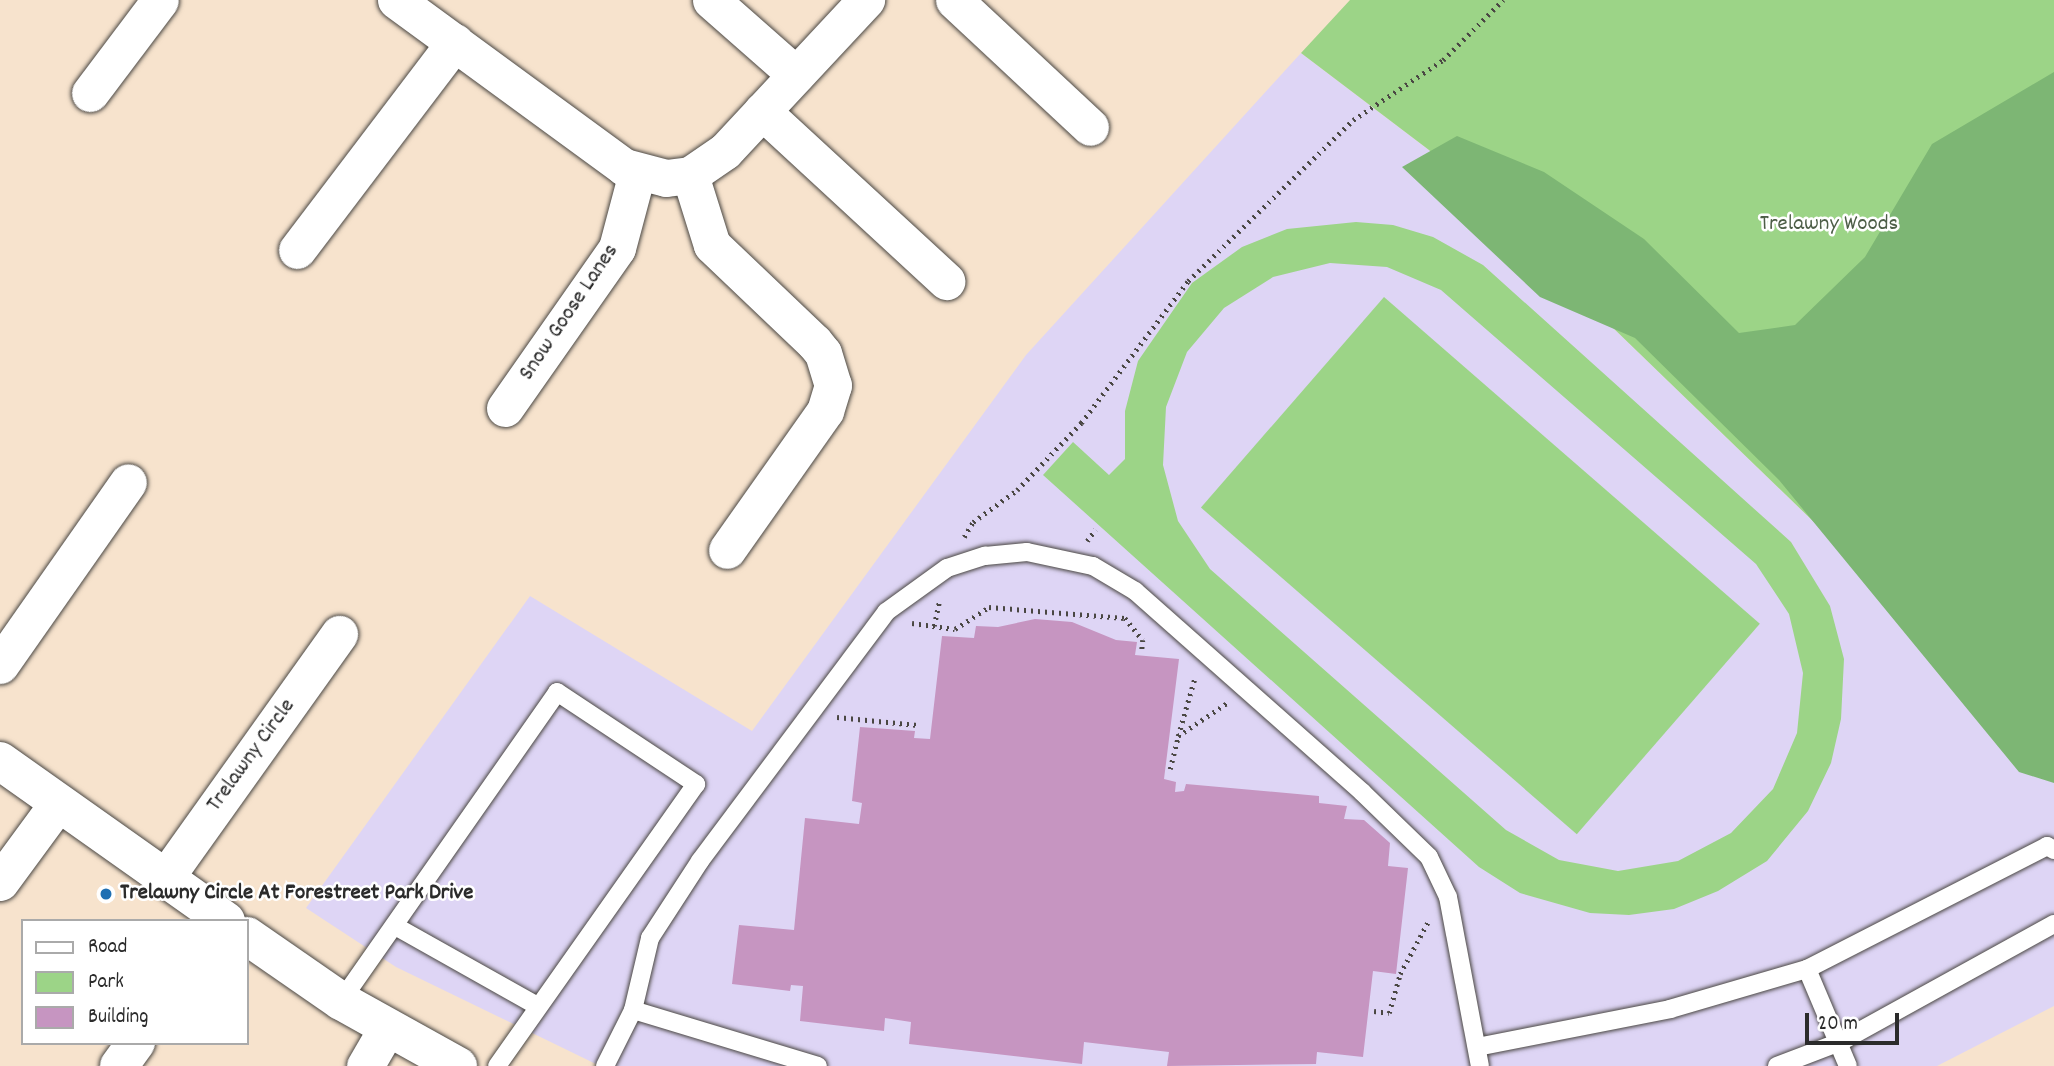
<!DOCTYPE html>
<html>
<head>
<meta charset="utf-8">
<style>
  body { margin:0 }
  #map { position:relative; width:2054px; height:1066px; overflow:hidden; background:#f7e3cd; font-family:Dekko,sans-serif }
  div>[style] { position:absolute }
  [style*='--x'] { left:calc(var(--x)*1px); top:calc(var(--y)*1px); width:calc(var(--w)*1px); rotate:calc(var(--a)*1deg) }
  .built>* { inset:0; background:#ded5f5 }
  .green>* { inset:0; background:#9cd487; transform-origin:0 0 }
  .forest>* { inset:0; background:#7db674 }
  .building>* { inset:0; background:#c695c1 }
  .path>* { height:4.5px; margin-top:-2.25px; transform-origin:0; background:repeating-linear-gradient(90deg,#4a4743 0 2px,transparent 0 7px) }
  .roads { filter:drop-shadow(0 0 2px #4a4743) drop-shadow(0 0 2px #4a4743) }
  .service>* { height:18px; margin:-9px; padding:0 9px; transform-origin:9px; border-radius:9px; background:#fff }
  .minor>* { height:37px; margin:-18.5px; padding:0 18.5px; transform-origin:18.5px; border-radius:18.5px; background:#fff }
  .tertiary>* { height:38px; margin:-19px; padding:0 19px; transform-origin:19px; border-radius:19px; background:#fff }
  .dots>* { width:19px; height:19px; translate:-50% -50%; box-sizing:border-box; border:4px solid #fff; border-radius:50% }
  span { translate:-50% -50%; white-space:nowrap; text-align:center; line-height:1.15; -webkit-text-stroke:5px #fff; paint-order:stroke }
  .park-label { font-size:23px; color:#4d5e47 }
  .street-label { font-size:23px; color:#2b2b2b }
  .poi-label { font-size:23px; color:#2b2b2b; font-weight:700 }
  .left { translate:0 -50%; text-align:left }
  .legend { position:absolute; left:21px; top:919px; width:228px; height:126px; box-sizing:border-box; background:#fff; border:2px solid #aaa; margin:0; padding:9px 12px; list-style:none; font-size:21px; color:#2b2b2b }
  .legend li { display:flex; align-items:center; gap:14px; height:35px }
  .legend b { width:35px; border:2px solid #aaa }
  .scale { position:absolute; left:1805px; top:1013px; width:94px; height:32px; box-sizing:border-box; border:4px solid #2b2b2b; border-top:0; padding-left:9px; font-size:21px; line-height:24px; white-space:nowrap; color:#2b2b2b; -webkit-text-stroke:5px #fff; paint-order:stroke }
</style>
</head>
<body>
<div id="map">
  <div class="built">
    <div style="clip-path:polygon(1301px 53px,1429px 150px,2054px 754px,2054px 1006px,1937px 1066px,600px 1066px,396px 967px,306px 908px,530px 596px,752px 731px,1026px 355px)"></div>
  </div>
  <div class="green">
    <div style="clip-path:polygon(1350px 0,2054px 0,2054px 754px,1429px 150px,1301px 53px)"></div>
    <div style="clip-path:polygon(evenodd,1356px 222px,1393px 225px,1433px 237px,1483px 265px,1791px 542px,1830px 606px,1844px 659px,1841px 719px,1831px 763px,1808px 811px,1767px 861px,1718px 891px,1674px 909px,1629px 915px,1590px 913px,1520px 893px,1479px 867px,1043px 475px,1073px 442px,1109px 475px,1125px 459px,1125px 411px,1138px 361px,1192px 283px,1242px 247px,1287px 229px,1356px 222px,1330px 263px,1387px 267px,1441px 290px,1756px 564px,1789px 614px,1803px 673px,1797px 733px,1773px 789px,1731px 833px,1678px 861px,1618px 871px,1559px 860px,1506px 830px,1210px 569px,1178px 521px,1163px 465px,1166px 407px,1187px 352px,1224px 308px,1273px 277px,1330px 263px)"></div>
    <div style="left:1384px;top:297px;width:498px;height:279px;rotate:41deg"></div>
  </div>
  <div class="forest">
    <div style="clip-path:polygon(2054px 72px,2054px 783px,2019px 772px,1779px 480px,1635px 338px,1540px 297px,1402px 167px,1457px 136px,1544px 172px,1644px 239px,1739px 333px,1795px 325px,1865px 257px,1932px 144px)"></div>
  </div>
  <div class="building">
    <div style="clip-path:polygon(1035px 619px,1072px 622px,1116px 640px,1137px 642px,1135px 655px,1179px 659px,1164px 779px,1176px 782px,1175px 792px,1184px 791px,1186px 784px,1319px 796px,1319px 803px,1347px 806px,1344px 819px,1364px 820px,1390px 843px,1388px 866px,1408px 868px,1396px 974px,1373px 971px,1363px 1057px,1317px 1052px,1316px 1064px,1167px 1066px,1169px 1052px,1084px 1042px,1082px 1064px,909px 1044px,911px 1022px,885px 1018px,884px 1031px,800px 1021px,803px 986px,791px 985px,790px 991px,732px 984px,739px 925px,794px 930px,805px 818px,859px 824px,862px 803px,852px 801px,860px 727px,915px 731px,914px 738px,930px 739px,942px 636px,974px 638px,976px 626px,998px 627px)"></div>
  </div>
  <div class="path">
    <div style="--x:964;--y:537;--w:17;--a:-59"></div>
    <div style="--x:973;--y:522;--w:54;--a:-36"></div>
    <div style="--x:1017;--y:490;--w:93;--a:-46.3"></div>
    <div style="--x:1081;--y:423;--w:178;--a:-53"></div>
    <div style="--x:1188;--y:281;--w:231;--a:-44.3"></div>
    <div style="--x:1353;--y:120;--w:108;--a:-33.7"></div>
    <div style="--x:1443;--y:60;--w:85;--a:-45"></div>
    <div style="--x:1087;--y:541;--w:14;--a:-54"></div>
    <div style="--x:912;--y:623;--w:43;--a:7.9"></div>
    <div style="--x:955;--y:629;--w:40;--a:-32.9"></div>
    <div style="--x:989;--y:607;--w:136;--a:4.6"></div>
    <div style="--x:1125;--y:618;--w:28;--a:51"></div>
    <div style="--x:1143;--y:640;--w:9;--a:96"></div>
    <div style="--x:934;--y:626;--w:24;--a:-78"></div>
    <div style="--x:837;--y:717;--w:81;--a:5.6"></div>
    <div style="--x:1178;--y:736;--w:61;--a:-73.9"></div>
    <div style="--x:1170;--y:769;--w:34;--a:-76"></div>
    <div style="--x:1178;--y:736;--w:59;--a:-34"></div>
    <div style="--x:1374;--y:1011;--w:15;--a:8"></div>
    <div style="--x:1389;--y:1013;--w:41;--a:-74.2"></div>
    <div style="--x:1400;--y:974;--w:59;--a:-61.7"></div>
  </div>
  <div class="roads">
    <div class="service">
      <div style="--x:395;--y:926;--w:162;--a:29.3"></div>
      <div style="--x:1807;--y:969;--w:105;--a:67.1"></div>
      <div style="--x:341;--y:1001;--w:377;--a:-55"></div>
      <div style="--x:557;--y:692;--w:167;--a:33.5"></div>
      <div style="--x:696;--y:784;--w:345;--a:125.2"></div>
      <div style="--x:633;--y:1010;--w:193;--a:16.8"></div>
      <div style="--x:1477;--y:1047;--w:197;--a:-11.1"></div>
      <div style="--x:1670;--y:1009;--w:143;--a:-16.3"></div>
      <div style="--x:1807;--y:969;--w:270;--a:-27.1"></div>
      <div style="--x:2047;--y:846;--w:8;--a:30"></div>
      <div style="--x:605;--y:1066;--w:63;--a:-63.4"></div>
      <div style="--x:633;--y:1010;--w:74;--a:-76.7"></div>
      <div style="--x:650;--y:938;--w:92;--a:-57"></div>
      <div style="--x:700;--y:861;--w:311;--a:-53.2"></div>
      <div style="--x:886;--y:612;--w:75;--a:-35.8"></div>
      <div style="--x:947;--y:568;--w:40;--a:-18"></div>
      <div style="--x:985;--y:556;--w:42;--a:-5.4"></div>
      <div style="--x:1027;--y:552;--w:67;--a:12"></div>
      <div style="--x:1093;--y:566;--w:49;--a:30.8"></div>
      <div style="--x:1135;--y:591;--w:303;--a:41.5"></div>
      <div style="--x:1362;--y:792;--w:93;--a:44.1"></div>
      <div style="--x:1429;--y:857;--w:44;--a:64.6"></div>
      <div style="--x:1448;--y:897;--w:172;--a:79.3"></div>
      <div style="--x:1777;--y:1066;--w:67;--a:-20.9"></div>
      <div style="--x:1840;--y:1042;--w:244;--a:-28.9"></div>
    </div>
    <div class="minor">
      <div style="--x:396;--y:0;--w:283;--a:36.2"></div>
      <div style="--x:624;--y:167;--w:43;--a:14.7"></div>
      <div style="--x:666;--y:178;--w:24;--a:-7"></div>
      <div style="--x:690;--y:175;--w:42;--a:-34.4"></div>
      <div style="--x:725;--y:151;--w:207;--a:-47"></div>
      <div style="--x:711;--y:0;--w:113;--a:41.4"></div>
      <div style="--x:954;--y:0;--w:186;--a:43"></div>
      <div style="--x:90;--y:93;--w:116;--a:-53"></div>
      <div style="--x:762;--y:111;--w:251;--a:42.7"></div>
      <div style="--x:690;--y:175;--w:73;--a:72.6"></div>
      <div style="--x:712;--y:245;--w:141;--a:43.6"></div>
      <div style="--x:814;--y:342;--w:14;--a:51"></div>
      <div style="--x:823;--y:353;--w:34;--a:73"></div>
      <div style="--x:833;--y:385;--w:27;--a:107"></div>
      <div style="--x:825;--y:411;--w:170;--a:125.2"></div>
      <div style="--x:297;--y:250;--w:261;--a:-52.8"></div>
      <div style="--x:505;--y:408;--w:195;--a:-55"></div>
      <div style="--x:617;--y:248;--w:78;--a:-75.1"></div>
      <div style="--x:0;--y:665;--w:223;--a:-55"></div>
      <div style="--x:165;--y:878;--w:300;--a:-54.5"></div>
      <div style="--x:0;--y:882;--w:98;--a:-53.7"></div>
      <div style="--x:365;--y:1066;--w:44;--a:-59.9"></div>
    </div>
    <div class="tertiary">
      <div style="--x:0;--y:761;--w:277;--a:35.3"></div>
      <div style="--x:247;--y:936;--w:114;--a:34.7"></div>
      <div style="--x:341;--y:1001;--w:134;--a:29.1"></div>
      <div style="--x:119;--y:1066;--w:29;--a:-54"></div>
    </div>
  </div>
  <div class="dots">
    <div style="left:106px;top:894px;background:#1f6fb2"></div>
  </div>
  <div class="park-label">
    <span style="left:1829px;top:225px">Trelawny Woods</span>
  </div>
  <div class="street-label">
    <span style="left:570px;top:313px;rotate:-56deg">Snow Goose Lanes</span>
    <span style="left:252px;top:756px;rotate:-54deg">Trelawny Circle</span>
  </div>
  <div class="poi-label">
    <span class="left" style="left:120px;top:894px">Trelawny Circle At Forestreet Park Drive</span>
  </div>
  <ul class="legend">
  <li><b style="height:9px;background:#fff"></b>Road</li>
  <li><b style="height:19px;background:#9cd487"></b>Park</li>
  <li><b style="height:19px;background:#c695c1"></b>Building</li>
  </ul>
  <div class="scale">20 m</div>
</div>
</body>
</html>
